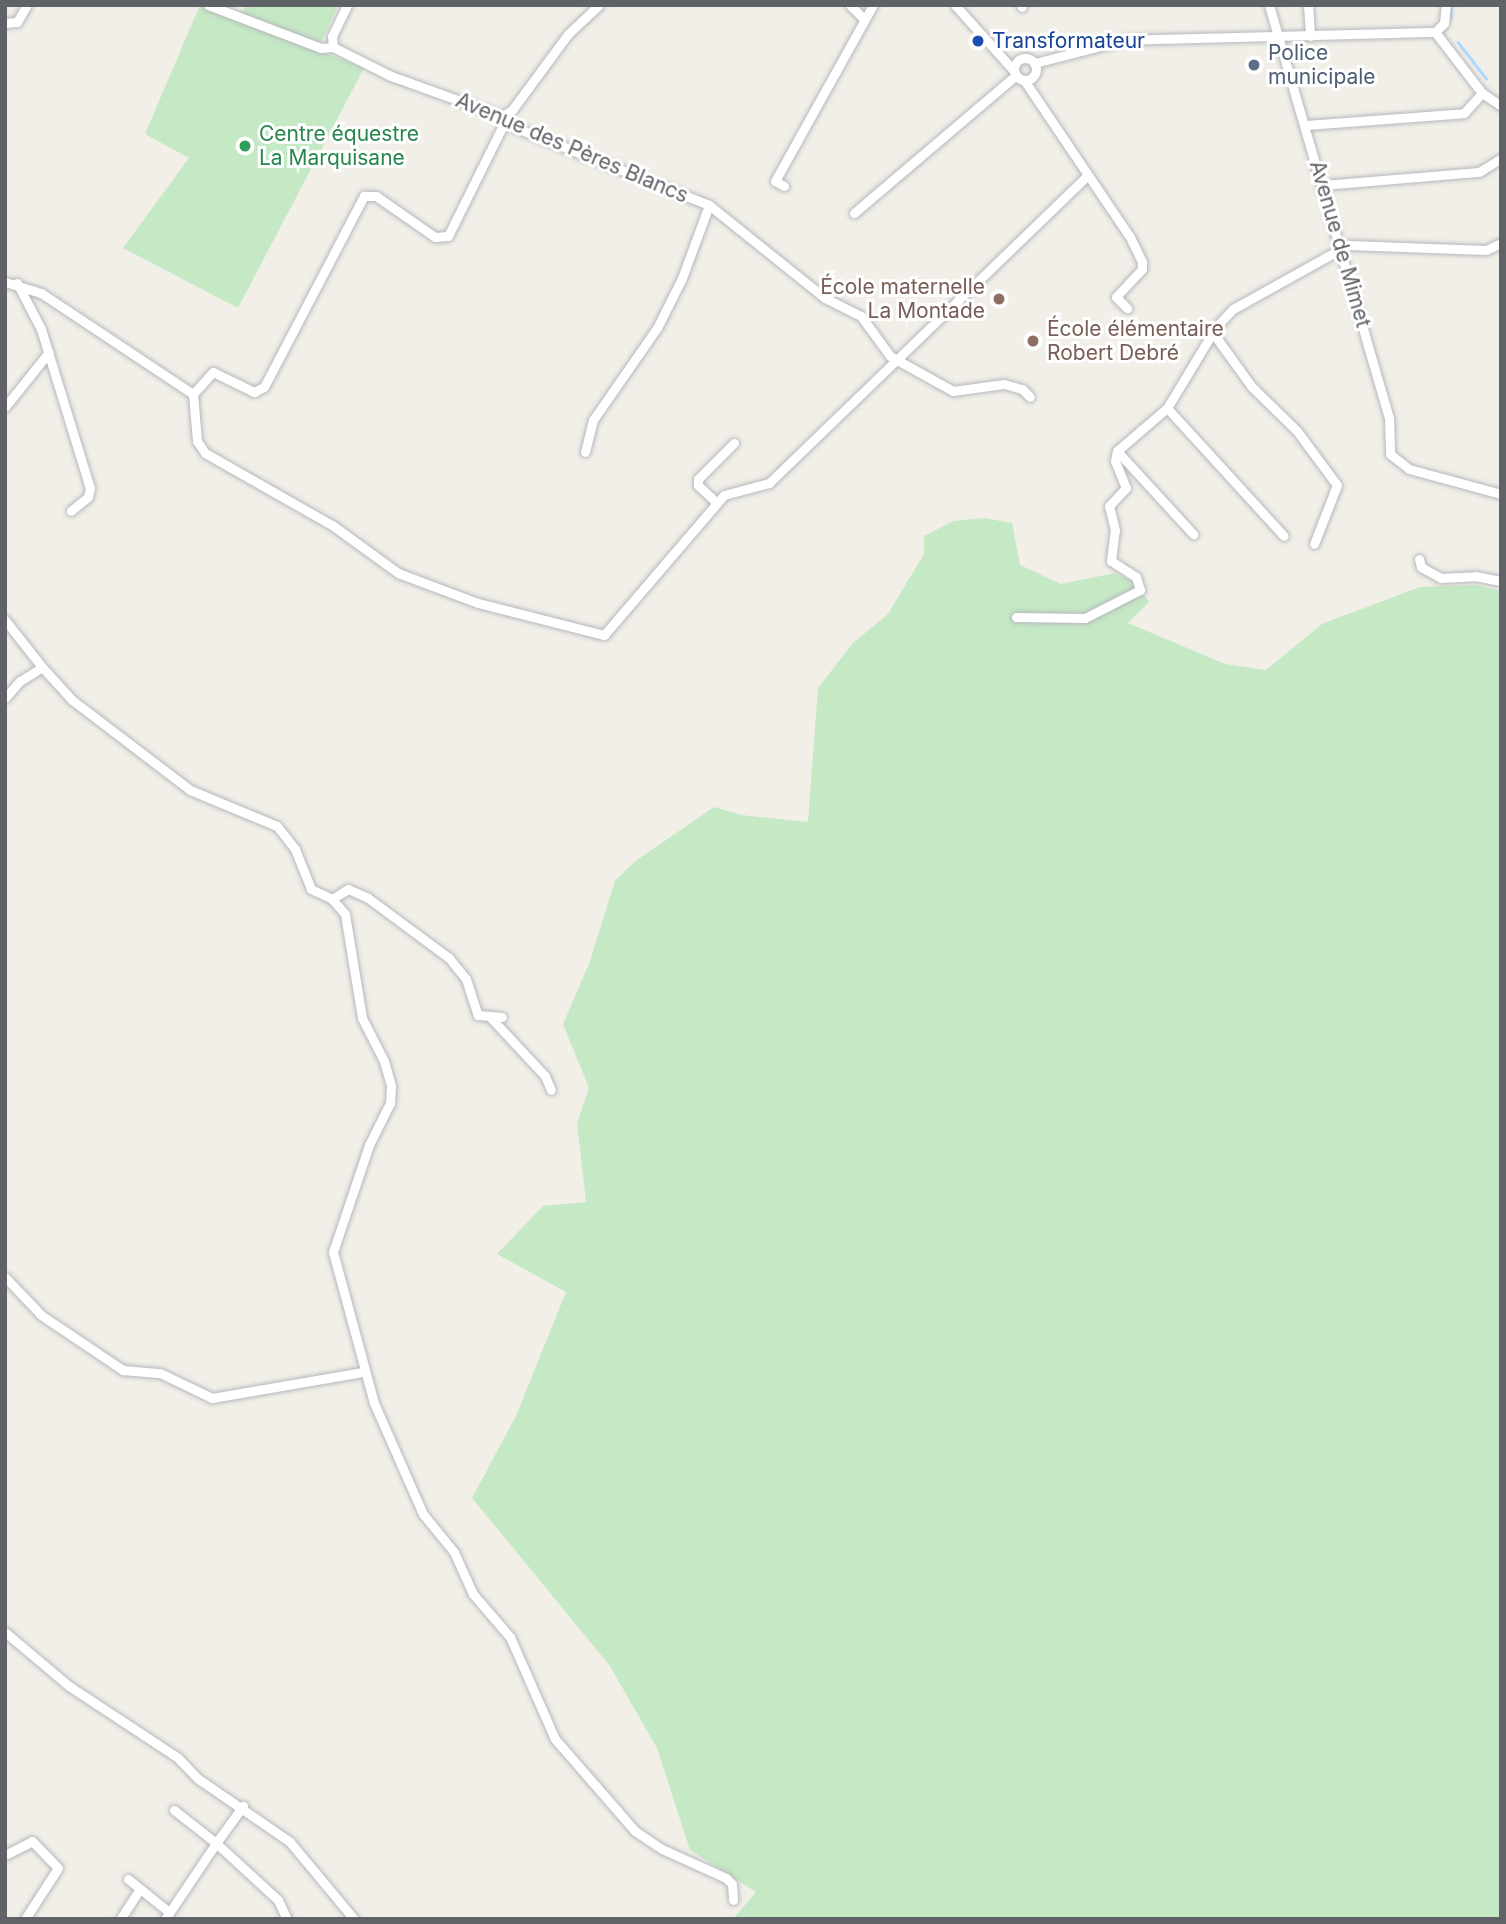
<!DOCTYPE html>
<html>
<head>
<meta charset="utf-8">
<style>
  body { margin:0 }
  #map { position:relative; width:1506px; height:1924px; overflow:hidden; background:#f1efe8; font-family:Inter,sans-serif }
  div>[style] { position:absolute }
  [style*='--x'] { left:calc(var(--x)*1px); top:calc(var(--y)*1px); width:calc(var(--w)*1px); rotate:calc(var(--a)*1deg) }
  .green>* { inset:0; background:#c5e8c5 }
  .stream>* { height:2.5px; margin:-1.25px; padding:0 1.25px; transform-origin:1.25px; border-radius:1.25px; background:#aadaff }
  .roads { filter:drop-shadow(0 0 2px #b5b8bc) drop-shadow(0 0 2px #b5b8bc) }
  .minor>* { height:9px; margin:-4.5px; padding:0 4.5px; transform-origin:4.5px; border-radius:4.5px; background:#fff }
  .minor>.ring { margin:-4.5px; padding:0; box-sizing:content-box; background:none; border:9px solid #fff; border-radius:50% }
  .dots>* { width:19px; height:19px; translate:-50% -50%; box-sizing:border-box; border:4px solid #fff; border-radius:50% }
  span { translate:-50% -50%; white-space:nowrap; text-align:center; line-height:1.15; -webkit-text-stroke:6px #fff; paint-order:stroke }
  .transit-label { font-size:21px; color:#164399 }
  .left { translate:0 -50%; text-align:left }
  .service-label { font-size:21px; color:#4e5e75 }
  .leisure-label { font-size:21px; color:#27864d }
  .street-label { font-size:21px; color:#5f6368 }
  .education-label { font-size:21px; color:#785e54 }
  .right { translate:-100% -50%; text-align:right }
  .frame { position:absolute; inset:0; border:7px solid #5f6368; pointer-events:none }
</style>
</head>
<body>
<div id="map">
  <div class="green">
    <div style="clip-path:polygon(200px 5px,364px 68px,238px 308px,123px 248px,189px 158px,145px 134px)"></div>
    <div style="clip-path:polygon(246px 5px,338px 5px,320px 45px,241px 16px)"></div>
    <div style="clip-path:polygon(984px 518px,1012px 523px,1020px 565px,1061px 584px,1115px 573px,1134px 582px,1149px 602px,1128px 623px,1225px 664px,1266px 670px,1322px 624px,1420px 587px,1476px 585px,1501px 591px,1501px 1919px,733px 1919px,756px 1892px,690px 1850px,657px 1748px,610px 1666px,472px 1498px,516px 1416px,566px 1292px,497px 1254px,543px 1206px,586px 1202px,577px 1123px,589px 1088px,563px 1024px,589px 964px,615px 881px,634px 862px,714px 807px,741px 815px,808px 822px,818px 688px,853px 643px,888px 614px,924px 554px,924px 536px,953px 521px)"></div>
  </div>
  <div class="stream">
    <div style="--x:1451;--y:7;--w:11;--a:90"></div>
    <div style="--x:1458;--y:42;--w:46;--a:52.1"></div>
  </div>
  <div class="roads">
    <div class="minor">
      <div style="--x:208;--y:5;--w:121;--a:20.8"></div>
      <div style="--x:321;--y:48;--w:12;--a:-5"></div>
      <div style="--x:333;--y:47;--w:65;--a:26.6"></div>
      <div style="--x:391;--y:76;--w:118;--a:19.8"></div>
      <div style="--x:502;--y:116;--w:16;--a:43"></div>
      <div style="--x:514;--y:127;--w:210;--a:21.8"></div>
      <div style="--x:709;--y:205;--w:149;--a:38.7"></div>
      <div style="--x:825;--y:298;--w:40;--a:26.6"></div>
      <div style="--x:861;--y:316;--w:49;--a:54.1"></div>
      <div style="--x:890;--y:356;--w:72;--a:29.1"></div>
      <div style="--x:953;--y:391;--w:51;--a:-7.8"></div>
      <div style="--x:1004;--y:384;--w:19;--a:16"></div>
      <div style="--x:1022;--y:389;--w:11;--a:45"></div>
      <div style="--x:850;--y:5;--w:20;--a:45"></div>
      <div style="--x:955;--y:5;--w:89;--a:48.2"></div>
      <div style="--x:1021;--y:5;--w:2;--a:63"></div>
      <div style="--x:1269;--y:5;--w:431;--a:73.8"></div>
      <div style="--x:1389;--y:419;--w:35;--a:88"></div>
      <div style="--x:1390;--y:454;--w:24;--a:38"></div>
      <div style="--x:1409;--y:469;--w:95;--a:15.2"></div>
      <div style="--x:1308;--y:5;--w:31;--a:86"></div>
      <div style="--x:5;--y:23;--w:12;--a:-5"></div>
      <div style="--x:17;--y:22;--w:20;--a:-60"></div>
      <div style="--x:1435;--y:32;--w:77;--a:52.4"></div>
      <div style="--x:1482;--y:93;--w:23;--a:34"></div>
      <div style="--x:1435;--y:32;--w:13;--a:-45"></div>
      <div style="--x:1444;--y:23;--w:18;--a:-84"></div>
      <div style="--x:333;--y:47;--w:11;--a:-95"></div>
      <div style="--x:332;--y:36;--w:34;--a:-64"></div>
      <div class="ring" style="left:1014px;top:58px;width:13px;height:13px"></div>
      <div style="--x:1035;--y:63;--w:91;--a:-14.6"></div>
      <div style="--x:1123;--y:40;--w:312;--a:-1.5"></div>
      <div style="--x:1024;--y:80;--w:189;--a:56"></div>
      <div style="--x:1130;--y:237;--w:28;--a:64"></div>
      <div style="--x:1142;--y:262;--w:7;--a:90"></div>
      <div style="--x:1142;--y:269;--w:38;--a:133"></div>
      <div style="--x:1116;--y:297;--w:16;--a:45"></div>
      <div style="--x:502;--y:116;--w:12;--a:-31"></div>
      <div style="--x:512;--y:110;--w:94;--a:-53.6"></div>
      <div style="--x:568;--y:34;--w:42;--a:-43.1"></div>
      <div style="--x:1306;--y:125;--w:158;--a:-4.3"></div>
      <div style="--x:1464;--y:113;--w:27;--a:-48"></div>
      <div style="--x:1323;--y:185;--w:157;--a:-4.8"></div>
      <div style="--x:1479;--y:172;--w:26;--a:-32"></div>
      <div style="--x:784;--y:186;--w:10;--a:-151"></div>
      <div style="--x:775;--y:181;--w:201;--a:-60.9"></div>
      <div style="--x:854;--y:213;--w:213;--a:-40.4"></div>
      <div style="--x:5;--y:282;--w:38;--a:17"></div>
      <div style="--x:41;--y:293;--w:182;--a:33.6"></div>
      <div style="--x:193;--y:394;--w:47;--a:85.1"></div>
      <div style="--x:197;--y:441;--w:14;--a:56"></div>
      <div style="--x:205;--y:453;--w:146;--a:29.6"></div>
      <div style="--x:332;--y:525;--w:82;--a:36"></div>
      <div style="--x:398;--y:573;--w:85;--a:20.6"></div>
      <div style="--x:478;--y:603;--w:130;--a:14.3"></div>
      <div style="--x:604;--y:635;--w:184;--a:-49.4"></div>
      <div style="--x:724;--y:495;--w:47;--a:-14.9"></div>
      <div style="--x:769;--y:483;--w:441;--a:-44"></div>
      <div style="--x:17;--y:283;--w:52;--a:62.4"></div>
      <div style="--x:41;--y:329;--w:166;--a:72.9"></div>
      <div style="--x:90;--y:488;--w:9;--a:103"></div>
      <div style="--x:88;--y:497;--w:22;--a:141"></div>
      <div style="--x:1213;--y:333;--w:67;--a:54.2"></div>
      <div style="--x:1252;--y:387;--w:63;--a:44.4"></div>
      <div style="--x:1297;--y:431;--w:67;--a:53.5"></div>
      <div style="--x:1337;--y:485;--w:63;--a:111.3"></div>
      <div style="--x:193;--y:394;--w:30;--a:-48"></div>
      <div style="--x:213;--y:372;--w:46;--a:26"></div>
      <div style="--x:254;--y:392;--w:11;--a:-27"></div>
      <div style="--x:264;--y:387;--w:216;--a:-62.4"></div>
      <div style="--x:364;--y:196;--w:12;--a:0"></div>
      <div style="--x:376;--y:196;--w:72;--a:34.8"></div>
      <div style="--x:435;--y:237;--w:13;--a:-4"></div>
      <div style="--x:448;--y:236;--w:122;--a:-63.6"></div>
      <div style="--x:502;--y:127;--w:11;--a:-90"></div>
      <div style="--x:5;--y:407;--w:70;--a:-51.3"></div>
      <div style="--x:1167;--y:408;--w:173;--a:47.6"></div>
      <div style="--x:1117;--y:451;--w:113;--a:47.5"></div>
      <div style="--x:585;--y:452;--w:33;--a:-76"></div>
      <div style="--x:593;--y:420;--w:112;--a:-55.2"></div>
      <div style="--x:657;--y:328;--w:56;--a:-63.4"></div>
      <div style="--x:682;--y:278;--w:78;--a:-69.7"></div>
      <div style="--x:717;--y:503;--w:26;--a:-137"></div>
      <div style="--x:698;--y:485;--w:6;--a:-90"></div>
      <div style="--x:698;--y:479;--w:51;--a:-45"></div>
      <div style="--x:1419;--y:559;--w:8;--a:76"></div>
      <div style="--x:1421;--y:567;--w:23;--a:29"></div>
      <div style="--x:1441;--y:578;--w:34;--a:-3"></div>
      <div style="--x:1475;--y:576;--w:26;--a:11"></div>
      <div style="--x:1016;--y:617;--w:69;--a:0.8"></div>
      <div style="--x:1085;--y:618;--w:62;--a:-27"></div>
      <div style="--x:1140;--y:590;--w:14;--a:-107"></div>
      <div style="--x:1136;--y:577;--w:30;--a:-147"></div>
      <div style="--x:1111;--y:561;--w:31;--a:-83"></div>
      <div style="--x:1115;--y:530;--w:25;--a:-104"></div>
      <div style="--x:1109;--y:506;--w:25;--a:-47"></div>
      <div style="--x:1126;--y:488;--w:29;--a:-112"></div>
      <div style="--x:1115;--y:461;--w:10;--a:-79"></div>
      <div style="--x:1117;--y:451;--w:66;--a:-40.7"></div>
      <div style="--x:1167;--y:408;--w:95;--a:-58.8"></div>
      <div style="--x:1216;--y:327;--w:25;--a:-47"></div>
      <div style="--x:1233;--y:309;--w:132;--a:-29.1"></div>
      <div style="--x:1348;--y:245;--w:138;--a:2.1"></div>
      <div style="--x:1486;--y:250;--w:17;--a:-25"></div>
      <div style="--x:5;--y:620;--w:60;--a:51.8"></div>
      <div style="--x:5;--y:698;--w:23;--a:-49"></div>
      <div style="--x:20;--y:681;--w:26;--a:-32"></div>
      <div style="--x:42;--y:667;--w:45;--a:47.7"></div>
      <div style="--x:72;--y:700;--w:148;--a:37.3"></div>
      <div style="--x:190;--y:790;--w:94;--a:22.5"></div>
      <div style="--x:277;--y:826;--w:29;--a:52"></div>
      <div style="--x:295;--y:849;--w:43;--a:68.2"></div>
      <div style="--x:311;--y:889;--w:23;--a:25"></div>
      <div style="--x:332;--y:899;--w:20;--a:49"></div>
      <div style="--x:345;--y:914;--w:105;--a:80.7"></div>
      <div style="--x:362;--y:1018;--w:48;--a:62.9"></div>
      <div style="--x:384;--y:1061;--w:26;--a:74"></div>
      <div style="--x:391;--y:1086;--w:17;--a:93"></div>
      <div style="--x:390;--y:1103;--w:47;--a:116.6"></div>
      <div style="--x:369;--y:1145;--w:113;--a:108.6"></div>
      <div style="--x:333;--y:1252;--w:156;--a:74.8"></div>
      <div style="--x:374;--y:1403;--w:121;--a:66.2"></div>
      <div style="--x:423;--y:1514;--w:49;--a:50.8"></div>
      <div style="--x:454;--y:1552;--w:46;--a:65.7"></div>
      <div style="--x:473;--y:1594;--w:57;--a:49.3"></div>
      <div style="--x:510;--y:1637;--w:111;--a:66.2"></div>
      <div style="--x:555;--y:1739;--w:122;--a:49"></div>
      <div style="--x:635;--y:1831;--w:32;--a:34"></div>
      <div style="--x:662;--y:1849;--w:70;--a:24.4"></div>
      <div style="--x:726;--y:1878;--w:8;--a:45"></div>
      <div style="--x:732;--y:1884;--w:16;--a:86"></div>
      <div style="--x:332;--y:899;--w:19;--a:-32"></div>
      <div style="--x:348;--y:889;--w:22;--a:24"></div>
      <div style="--x:368;--y:898;--w:101;--a:36.5"></div>
      <div style="--x:449;--y:958;--w:27;--a:51"></div>
      <div style="--x:466;--y:979;--w:38;--a:72"></div>
      <div style="--x:478;--y:1015;--w:24;--a:5"></div>
      <div style="--x:491;--y:1018;--w:79;--a:47"></div>
      <div style="--x:545;--y:1076;--w:15;--a:67"></div>
      <div style="--x:5;--y:1277;--w:52;--a:46.5"></div>
      <div style="--x:41;--y:1315;--w:99;--a:33.9"></div>
      <div style="--x:123;--y:1370;--w:37;--a:5"></div>
      <div style="--x:160;--y:1373;--w:58;--a:25.7"></div>
      <div style="--x:212;--y:1398;--w:153;--a:-9.8"></div>
      <div style="--x:5;--y:1632;--w:84;--a:40.2"></div>
      <div style="--x:69;--y:1686;--w:131;--a:33.4"></div>
      <div style="--x:178;--y:1758;--w:28;--a:46"></div>
      <div style="--x:197;--y:1778;--w:113;--a:34.5"></div>
      <div style="--x:290;--y:1842;--w:100;--a:50.3"></div>
      <div style="--x:174;--y:1810;--w:53;--a:38.2"></div>
      <div style="--x:216;--y:1843;--w:46;--a:-53.9"></div>
      <div style="--x:5;--y:1855;--w:30;--a:-27"></div>
      <div style="--x:32;--y:1841;--w:37;--a:46"></div>
      <div style="--x:58;--y:1868;--w:61;--a:122.9"></div>
      <div style="--x:128;--y:1879;--w:53;--a:38.8"></div>
      <div style="--x:121;--y:1918;--w:35;--a:-57"></div>
      <div style="--x:165;--y:1919;--w:92;--a:-56.1"></div>
      <div style="--x:216;--y:1843;--w:84;--a:42.6"></div>
      <div style="--x:278;--y:1900;--w:21;--a:65"></div>
    </div>
  </div>
  <div class="dots">
    <div style="left:978px;top:41px;background:#1a4fb4"></div>
    <div style="left:1254px;top:65px;background:#5c6f8a"></div>
    <div style="left:245px;top:146px;background:#2e9e5b"></div>
    <div style="left:999px;top:299px;background:#8d6e63"></div>
    <div style="left:1033px;top:341px;background:#8d6e63"></div>
  </div>
  <div class="transit-label">
    <span class="left" style="left:992px;top:41px">Transformateur</span>
  </div>
  <div class="service-label">
    <span class="left" style="left:1268px;top:65px">Police<br>municipale</span>
  </div>
  <div class="leisure-label">
    <span class="left" style="left:259px;top:146px">Centre équestre<br>La Marquisane</span>
  </div>
  <div class="street-label">
    <span style="left:572px;top:148px;rotate:23deg">Avenue des Pères Blancs</span>
    <span style="left:1340px;top:244px;rotate:74deg">Avenue de Mimet</span>
  </div>
  <div class="education-label">
    <span class="right" style="left:985px;top:299px">École maternelle<br>La Montade</span>
    <span class="left" style="left:1047px;top:341px">École élémentaire<br>Robert Debré</span>
  </div>
  <div class="frame"></div>
</div>
</body>
</html>
